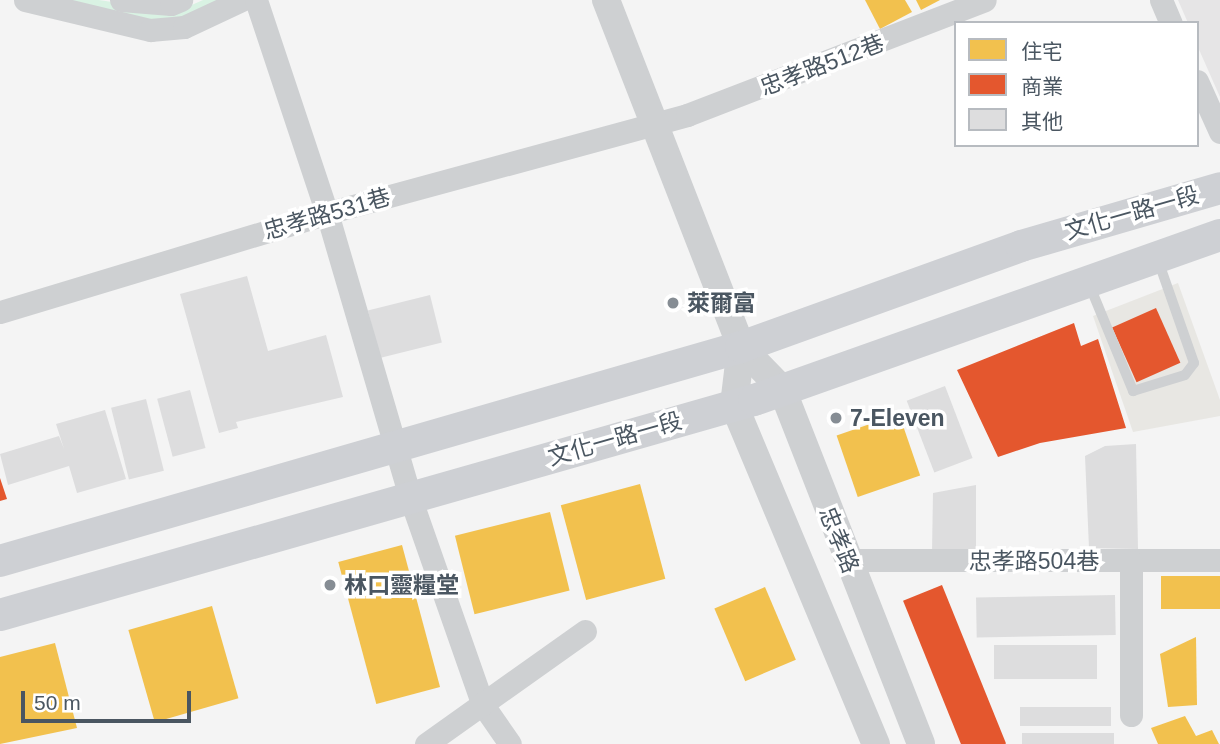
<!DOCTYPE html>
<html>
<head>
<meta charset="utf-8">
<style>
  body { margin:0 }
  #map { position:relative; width:1220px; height:744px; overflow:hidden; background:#f4f4f4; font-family:Helvetica,"Noto Sans TC",sans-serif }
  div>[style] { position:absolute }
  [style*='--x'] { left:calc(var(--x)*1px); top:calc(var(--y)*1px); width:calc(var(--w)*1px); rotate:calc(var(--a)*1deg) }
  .commercial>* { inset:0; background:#e8e7e3 }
  .education>* { inset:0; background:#e6e5e6 }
  .green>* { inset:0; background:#d9f2e3 }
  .homes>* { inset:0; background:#f2c14e; transform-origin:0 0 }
  .shops>* { inset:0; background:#e4572e; transform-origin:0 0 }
  .building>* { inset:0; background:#ddddde; transform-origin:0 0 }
  .service>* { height:10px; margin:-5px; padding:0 5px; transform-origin:5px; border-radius:5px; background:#ced0d2 }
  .minor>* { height:23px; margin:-11.5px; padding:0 11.5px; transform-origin:11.5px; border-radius:11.5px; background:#ced0d2 }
  .tertiary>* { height:28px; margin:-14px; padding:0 14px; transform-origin:14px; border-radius:14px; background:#ced0d2 }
  .secondary>* { height:32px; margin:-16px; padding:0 16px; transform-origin:16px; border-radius:16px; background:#ced0d4 }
  .dots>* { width:19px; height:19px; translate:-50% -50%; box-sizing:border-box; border:4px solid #fff; border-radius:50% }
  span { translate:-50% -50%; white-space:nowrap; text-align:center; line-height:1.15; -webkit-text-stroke:7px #fff; paint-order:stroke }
  .street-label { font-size:23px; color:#4a5661 }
  .poi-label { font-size:23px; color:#4a5661; font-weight:700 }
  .left { translate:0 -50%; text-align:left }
  .legend { position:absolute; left:954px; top:21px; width:245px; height:126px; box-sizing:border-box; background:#fff; border:2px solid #b7bbc0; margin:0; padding:9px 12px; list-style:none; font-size:21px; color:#4a5661 }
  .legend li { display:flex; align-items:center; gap:14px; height:35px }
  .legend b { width:35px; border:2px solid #b7bbc0 }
  .scale { position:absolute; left:21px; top:691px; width:170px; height:32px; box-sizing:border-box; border:4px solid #4a5661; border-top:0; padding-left:9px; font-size:21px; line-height:24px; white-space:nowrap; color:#4a5661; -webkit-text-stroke:5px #fff; paint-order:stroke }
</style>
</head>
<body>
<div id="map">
  <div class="commercial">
    <div style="clip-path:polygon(1178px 283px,1220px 400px,1220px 416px,1133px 432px,1093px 316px)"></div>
  </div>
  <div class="education">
    <div style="clip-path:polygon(1178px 0,1220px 0,1220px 97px,1197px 45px,1197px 23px,1188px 23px)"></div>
  </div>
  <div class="green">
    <div style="clip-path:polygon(51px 0,99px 0,176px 12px,203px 0,228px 0,177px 20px,148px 23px)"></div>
  </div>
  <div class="homes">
    <div style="clip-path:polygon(865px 0,905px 0,912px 12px,880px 29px)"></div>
    <div style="clip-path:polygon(916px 0,940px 0,921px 10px)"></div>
    <div style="left:899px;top:414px;width:65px;height:66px;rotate:71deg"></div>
    <div style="left:640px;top:484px;width:98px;height:82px;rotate:75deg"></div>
    <div style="left:550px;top:512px;width:81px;height:98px;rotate:76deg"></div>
    <div style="left:402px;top:545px;width:147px;height:66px;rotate:75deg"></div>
    <div style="left:1161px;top:576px;width:59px;height:33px"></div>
    <div style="left:765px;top:587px;width:79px;height:55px;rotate:67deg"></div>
    <div style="left:212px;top:606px;width:96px;height:87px;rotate:74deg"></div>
    <div style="clip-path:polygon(1196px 637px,1197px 705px,1168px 707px,1160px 654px)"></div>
    <div style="clip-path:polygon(55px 643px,77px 728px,0 744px,0 657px)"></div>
    <div style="clip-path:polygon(1185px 716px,1196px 736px,1212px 730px,1219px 744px,1158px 744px,1151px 728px)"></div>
  </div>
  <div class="shops">
    <div style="left:1156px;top:308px;width:60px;height:48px;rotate:66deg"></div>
    <div style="clip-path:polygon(1074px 323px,1081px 346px,1098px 339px,1126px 428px,1040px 443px,998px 457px,957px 370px)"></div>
    <div style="clip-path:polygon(0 478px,7px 499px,0 501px)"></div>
    <div style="left:942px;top:585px;width:171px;height:42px;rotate:68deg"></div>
  </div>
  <div class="building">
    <div style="clip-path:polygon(247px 276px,268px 351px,326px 335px,343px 397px,236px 422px,238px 428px,219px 433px,180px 294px)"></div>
    <div style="left:430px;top:295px;width:49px;height:64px;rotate:76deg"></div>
    <div style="left:945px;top:386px;width:77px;height:41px;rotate:69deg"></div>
    <div style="left:190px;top:390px;width:60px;height:34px;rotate:75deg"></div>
    <div style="left:146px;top:399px;width:74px;height:36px;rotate:76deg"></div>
    <div style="clip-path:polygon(105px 410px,126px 479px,77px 493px,69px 466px,8px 485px,0 454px,59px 436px,64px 449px,56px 424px)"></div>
    <div style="clip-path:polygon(1136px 444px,1138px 549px,1089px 548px,1085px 456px,1105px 446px)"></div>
    <div style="clip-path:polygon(976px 485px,976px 553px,932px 552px,933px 493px)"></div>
    <div style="left:1115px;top:595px;width:40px;height:139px;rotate:89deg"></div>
    <div style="left:1097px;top:645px;width:34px;height:103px;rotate:90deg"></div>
    <div style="left:1111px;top:707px;width:19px;height:91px;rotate:90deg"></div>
    <div style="left:1022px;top:733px;width:92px;height:11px"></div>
  </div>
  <div class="service">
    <div style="--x:1089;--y:284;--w:116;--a:67.6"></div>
    <div style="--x:1133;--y:391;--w:54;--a:-17.1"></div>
    <div style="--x:1185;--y:375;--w:15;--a:-53"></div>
    <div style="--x:1194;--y:363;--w:109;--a:-109.3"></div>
  </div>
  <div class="minor">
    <div style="--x:25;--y:0;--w:129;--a:13.5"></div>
    <div style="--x:150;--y:30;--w:34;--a:-5"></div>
    <div style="--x:184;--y:27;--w:64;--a:-25"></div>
    <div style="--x:121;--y:0;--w:50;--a:4.6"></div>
    <div style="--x:171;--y:4;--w:11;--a:-22"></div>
    <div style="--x:256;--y:0;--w:225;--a:71.6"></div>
    <div style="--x:327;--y:213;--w:296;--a:73.7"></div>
    <div style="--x:410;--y:497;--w:220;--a:70.7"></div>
    <div style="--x:483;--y:705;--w:47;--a:55.3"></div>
    <div style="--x:1161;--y:0;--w:25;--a:67"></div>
    <div style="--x:1197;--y:81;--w:56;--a:65.7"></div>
    <div style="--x:0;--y:312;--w:342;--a:-16.8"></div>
    <div style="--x:327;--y:213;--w:373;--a:-15.2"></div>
    <div style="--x:687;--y:115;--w:319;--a:-21.1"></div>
    <div style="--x:847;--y:560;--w:373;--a:0"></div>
    <div style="--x:1131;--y:715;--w:153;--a:-90"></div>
    <div style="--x:426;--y:744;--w:195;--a:-35.4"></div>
  </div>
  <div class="tertiary">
    <div style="--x:606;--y:0;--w:372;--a:68.7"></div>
    <div style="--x:741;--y:347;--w:59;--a:45.7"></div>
    <div style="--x:782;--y:389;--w:381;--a:68.6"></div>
    <div style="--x:741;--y:347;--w:58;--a:96.9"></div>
    <div style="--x:734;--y:405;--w:368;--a:67.3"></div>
  </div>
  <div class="secondary">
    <div style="--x:0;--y:561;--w:771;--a:-16.11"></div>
    <div style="--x:741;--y:347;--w:298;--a:-19.8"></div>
    <div style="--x:1021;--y:246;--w:207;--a:-16.2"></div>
    <div style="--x:0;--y:615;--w:784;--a:-15.92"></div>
    <div style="--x:754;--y:400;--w:494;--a:-19.5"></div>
  </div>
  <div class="dots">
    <div style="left:673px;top:303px;background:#868d94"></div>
    <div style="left:836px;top:418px;background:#868d94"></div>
    <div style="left:330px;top:585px;background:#868d94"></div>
  </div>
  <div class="street-label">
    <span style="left:822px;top:65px;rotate:-21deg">忠孝路512巷</span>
    <span style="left:1132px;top:213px;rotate:-16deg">文化一路一段</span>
    <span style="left:327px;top:214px;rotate:-16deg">忠孝路531巷</span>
    <span style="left:615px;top:439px;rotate:-16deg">文化一路一段</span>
    <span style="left:839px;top:540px;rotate:68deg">忠孝路</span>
    <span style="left:1034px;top:561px">忠孝路504巷</span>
  </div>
  <div class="poi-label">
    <span class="left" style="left:687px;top:303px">萊爾富</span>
    <span class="left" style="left:850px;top:418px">7-Eleven</span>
    <span class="left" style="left:344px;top:585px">林口靈糧堂</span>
  </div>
  <ul class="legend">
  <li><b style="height:19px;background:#f2c14e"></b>住宅</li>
  <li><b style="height:19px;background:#e4572e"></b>商業</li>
  <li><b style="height:19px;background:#ddddde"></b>其他</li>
  </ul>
  <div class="scale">50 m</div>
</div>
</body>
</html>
